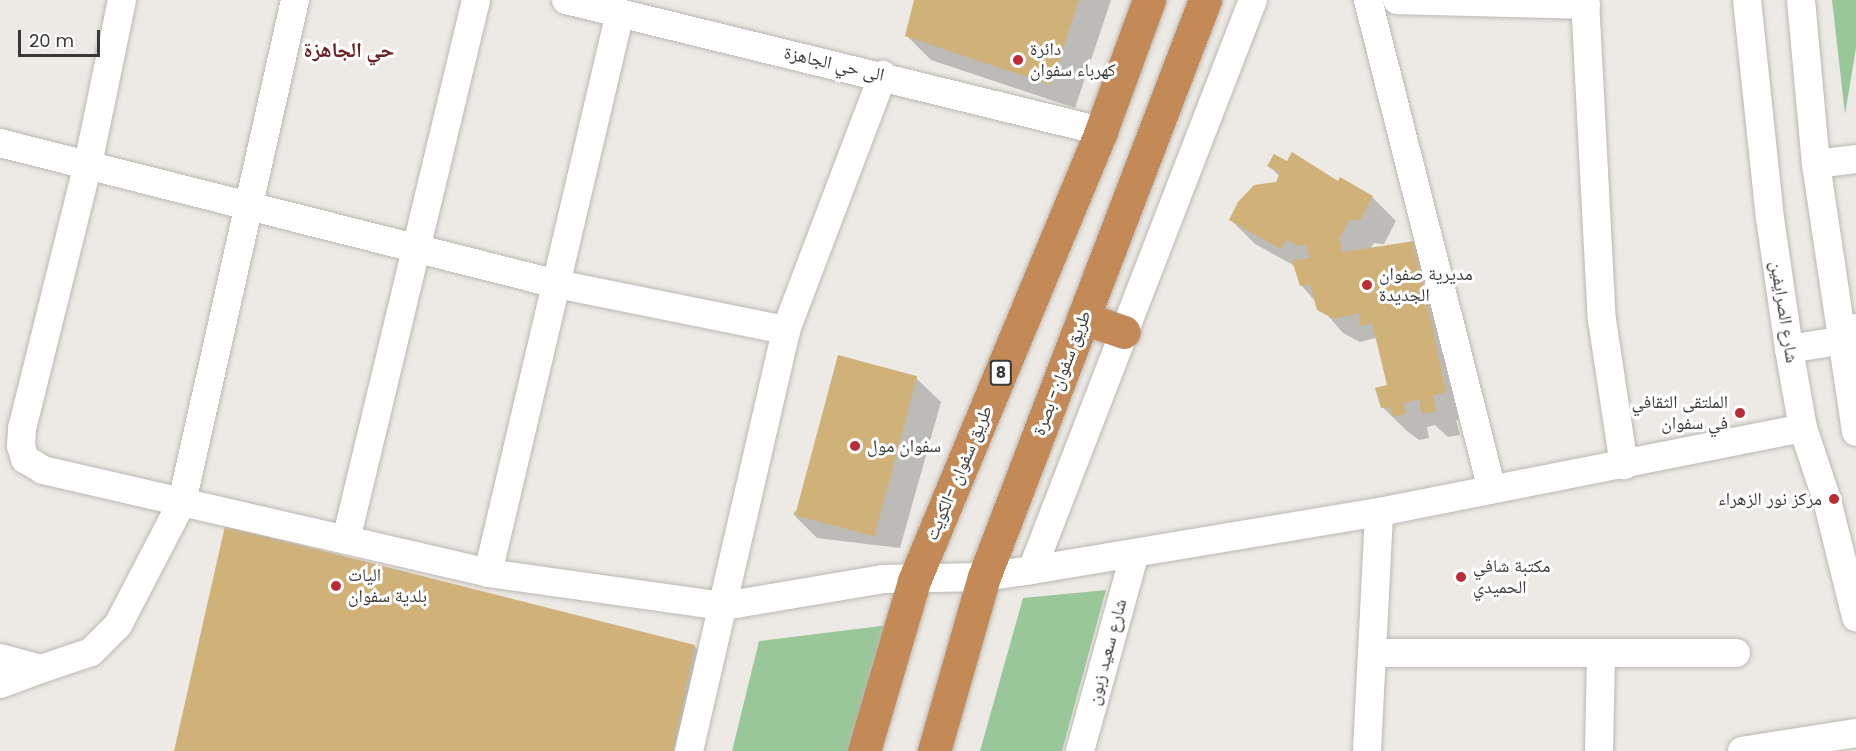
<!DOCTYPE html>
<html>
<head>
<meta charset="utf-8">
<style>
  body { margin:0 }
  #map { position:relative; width:1856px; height:751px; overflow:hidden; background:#edeae5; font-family:Poppins,"Noto Naskh Arabic",sans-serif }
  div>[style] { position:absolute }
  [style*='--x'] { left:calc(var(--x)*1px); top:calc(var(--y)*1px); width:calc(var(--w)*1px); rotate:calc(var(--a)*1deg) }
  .green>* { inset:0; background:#9ac799 }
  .shadow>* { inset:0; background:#0003 }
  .building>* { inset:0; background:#d0b279; transform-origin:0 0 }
  .roads { filter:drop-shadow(0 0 2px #bbb8b3) drop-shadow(0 0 2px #bbb8b3) }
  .street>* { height:28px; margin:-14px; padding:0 14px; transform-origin:14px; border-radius:14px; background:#fff }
  .highway>* { height:33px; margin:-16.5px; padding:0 16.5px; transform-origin:16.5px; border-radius:16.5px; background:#c38a57 }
  .dots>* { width:16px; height:16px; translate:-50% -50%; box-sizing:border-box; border:3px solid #fff; border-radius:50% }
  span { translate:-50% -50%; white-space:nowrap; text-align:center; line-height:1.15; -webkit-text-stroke:6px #fff; paint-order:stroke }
  .shield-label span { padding:2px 4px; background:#fff; border:2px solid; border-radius:4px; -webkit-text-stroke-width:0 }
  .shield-label { font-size:16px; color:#393836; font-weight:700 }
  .poi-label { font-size:18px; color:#393836 }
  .left { translate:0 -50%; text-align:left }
  .right { translate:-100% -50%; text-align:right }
  .street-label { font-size:18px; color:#393836 }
  .quarter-label { font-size:21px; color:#672123; font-weight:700 }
  .scale { position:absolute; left:18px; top:30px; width:82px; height:27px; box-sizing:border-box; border:3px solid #393836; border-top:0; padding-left:8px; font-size:18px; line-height:21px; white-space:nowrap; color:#393836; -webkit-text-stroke:4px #fff; paint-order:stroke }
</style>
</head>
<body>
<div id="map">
  <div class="green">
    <div style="clip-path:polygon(1832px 0,1856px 0,1856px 48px,1845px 114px)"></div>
    <div style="clip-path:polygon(1106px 590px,1062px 751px,980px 751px,1023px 598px)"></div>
    <div style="clip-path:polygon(889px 625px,849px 751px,732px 751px,759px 641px)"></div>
  </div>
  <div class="shadow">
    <div style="clip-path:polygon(916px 0,1111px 0,1075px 108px,931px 60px,907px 36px)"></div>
    <div style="clip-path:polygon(1269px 166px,1338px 183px,1372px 197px,1396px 221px,1384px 244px,1374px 243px,1370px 249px,1413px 243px,1437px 267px,1469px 416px,1456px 420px,1460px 435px,1448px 437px,1435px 425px,1427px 427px,1429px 438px,1419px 440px,1407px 431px,1382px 407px,1388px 387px,1378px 341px,1375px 338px,1360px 342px,1343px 333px,1301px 285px,1295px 266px,1255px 244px,1231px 220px,1277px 183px,1280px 177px)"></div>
    <div style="clip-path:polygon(916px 378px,941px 402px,900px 548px,817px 538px,793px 514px)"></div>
    <div style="clip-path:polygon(694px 646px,718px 670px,702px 751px,175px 751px)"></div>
  </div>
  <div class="building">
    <div style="clip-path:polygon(914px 0,1079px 0,1051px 85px,905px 36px)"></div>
    <div style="clip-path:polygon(1292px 152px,1338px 181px,1340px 177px,1373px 196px,1360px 220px,1349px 220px,1339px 239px,1343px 252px,1414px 241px,1446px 392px,1433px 396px,1437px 411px,1422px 414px,1419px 399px,1404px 403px,1405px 414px,1393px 417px,1389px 407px,1381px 408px,1375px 388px,1387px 385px,1372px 323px,1360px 326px,1359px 313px,1334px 319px,1317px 310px,1310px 284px,1300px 286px,1292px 261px,1310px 258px,1306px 244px,1299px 246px,1286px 240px,1281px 249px,1229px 220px,1238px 202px,1254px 185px,1276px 182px,1280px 173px,1267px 166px,1274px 154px,1287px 161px)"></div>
    <div style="left:838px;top:355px;width:82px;height:166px;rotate:15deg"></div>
    <div style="clip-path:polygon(225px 526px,695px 645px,673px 751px,174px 751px)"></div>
  </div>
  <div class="roads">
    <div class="street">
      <div style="--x:122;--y:0;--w:167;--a:101.7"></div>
      <div style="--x:88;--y:164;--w:272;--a:104"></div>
      <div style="--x:22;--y:428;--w:18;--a:93"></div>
      <div style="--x:21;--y:446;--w:14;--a:73"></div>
      <div style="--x:25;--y:459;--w:21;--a:31"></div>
      <div style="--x:43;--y:470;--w:457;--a:13"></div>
      <div style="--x:488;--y:573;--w:238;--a:8"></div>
      <div style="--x:724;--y:606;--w:161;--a:-9.6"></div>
      <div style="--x:883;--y:579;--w:101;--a:-1.1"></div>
      <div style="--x:984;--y:577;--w:49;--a:-8.3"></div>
      <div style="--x:1032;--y:570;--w:352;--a:-9.5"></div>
      <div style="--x:1379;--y:512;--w:432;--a:-11.2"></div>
      <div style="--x:566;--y:0;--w:551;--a:13.76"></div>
      <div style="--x:1368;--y:0;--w:505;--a:75.8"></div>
      <div style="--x:1397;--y:0;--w:189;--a:1.5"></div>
      <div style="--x:1585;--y:0;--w:320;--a:87"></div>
      <div style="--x:1602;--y:320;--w:147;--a:81.4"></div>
      <div style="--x:1747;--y:0;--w:219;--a:84"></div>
      <div style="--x:1770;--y:218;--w:132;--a:81.7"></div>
      <div style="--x:1789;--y:349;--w:80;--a:80"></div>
      <div style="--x:1803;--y:428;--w:76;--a:71.6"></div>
      <div style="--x:1827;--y:500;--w:121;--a:76.1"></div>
      <div style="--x:1801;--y:0;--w:165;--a:84.8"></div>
      <div style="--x:1816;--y:164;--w:271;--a:81.5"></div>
      <div style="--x:0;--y:143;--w:575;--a:14.21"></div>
      <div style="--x:557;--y:284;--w:234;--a:11.4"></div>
      <div style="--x:1816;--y:164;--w:40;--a:-7.1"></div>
      <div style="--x:1789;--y:349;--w:56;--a:-9.3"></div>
      <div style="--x:1844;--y:340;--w:17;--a:-45"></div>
      <div style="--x:346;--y:540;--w:555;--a:-76.46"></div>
      <div style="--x:1032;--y:570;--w:611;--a:-68.81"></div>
      <div style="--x:488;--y:573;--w:575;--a:-76.74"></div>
      <div style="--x:1372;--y:653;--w:364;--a:0"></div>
      <div style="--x:0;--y:658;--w:42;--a:15"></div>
      <div style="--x:41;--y:669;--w:53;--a:-18.8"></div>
      <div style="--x:91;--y:652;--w:38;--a:-45"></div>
      <div style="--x:118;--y:625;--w:139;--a:-62.5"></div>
      <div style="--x:182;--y:502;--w:515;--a:-77.31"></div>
      <div style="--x:0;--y:684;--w:44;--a:-20.1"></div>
      <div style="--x:689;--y:751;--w:432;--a:-77"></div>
      <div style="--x:786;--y:330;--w:273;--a:-69.2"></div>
      <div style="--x:1080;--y:751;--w:205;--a:-74.5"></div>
      <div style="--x:1367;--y:751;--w:239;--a:-87.1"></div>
      <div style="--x:1599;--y:751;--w:98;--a:-88.8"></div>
      <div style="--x:1742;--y:751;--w:115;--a:-9"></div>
    </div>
    <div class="highway">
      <div style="--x:1083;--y:318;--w:43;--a:18.9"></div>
      <div style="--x:864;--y:751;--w:177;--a:-73.6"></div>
      <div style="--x:914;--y:581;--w:487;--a:-67.4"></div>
      <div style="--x:1101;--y:131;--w:140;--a:-69.9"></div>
      <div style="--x:934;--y:751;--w:181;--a:-74"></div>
      <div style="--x:984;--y:577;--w:618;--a:-69.04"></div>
    </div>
  </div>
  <div class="dots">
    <div style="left:1018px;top:60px;background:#bc2c37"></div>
    <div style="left:1367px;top:285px;background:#bc2c37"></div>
    <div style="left:1740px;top:413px;background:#bc2c37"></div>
    <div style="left:855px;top:446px;background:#bc2c37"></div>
    <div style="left:1834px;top:499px;background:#bc2c37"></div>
    <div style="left:1461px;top:577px;background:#bc2c37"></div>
    <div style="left:336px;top:586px;background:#bc2c37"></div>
  </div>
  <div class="shield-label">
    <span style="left:1001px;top:373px">8</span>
  </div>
  <div class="poi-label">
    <span class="left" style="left:1030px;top:60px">دائرة<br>كهرباء سفوان</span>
    <span class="left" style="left:1379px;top:285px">مديرية صفوان<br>الجديدة</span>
    <span class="right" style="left:1728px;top:413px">الملتقى الثقافي<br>في سفوان</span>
    <span class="left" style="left:867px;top:446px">سفوان مول</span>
    <span class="right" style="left:1822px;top:499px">مركز نور الزهراء</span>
    <span class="left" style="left:1473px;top:577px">مكتبة شافي<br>الحميدي</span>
    <span class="left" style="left:348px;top:586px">اليات<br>بلدية سفوان</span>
  </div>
  <div class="street-label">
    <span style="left:834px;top:64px;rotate:13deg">الى حي الجاهزة</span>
    <span style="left:1784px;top:312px;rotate:81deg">شارع الصرايفين</span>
    <span style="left:1062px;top:373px;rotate:-69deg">طريق سفوان- بصرة</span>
    <span style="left:959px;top:473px;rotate:-67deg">طريق سفوان -الكويت</span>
    <span style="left:1107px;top:652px;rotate:-75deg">شارع سعيد زبون</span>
  </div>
  <div class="quarter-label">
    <span style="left:349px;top:50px">حي الجاهزة</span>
  </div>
  <div class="scale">20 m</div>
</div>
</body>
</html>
